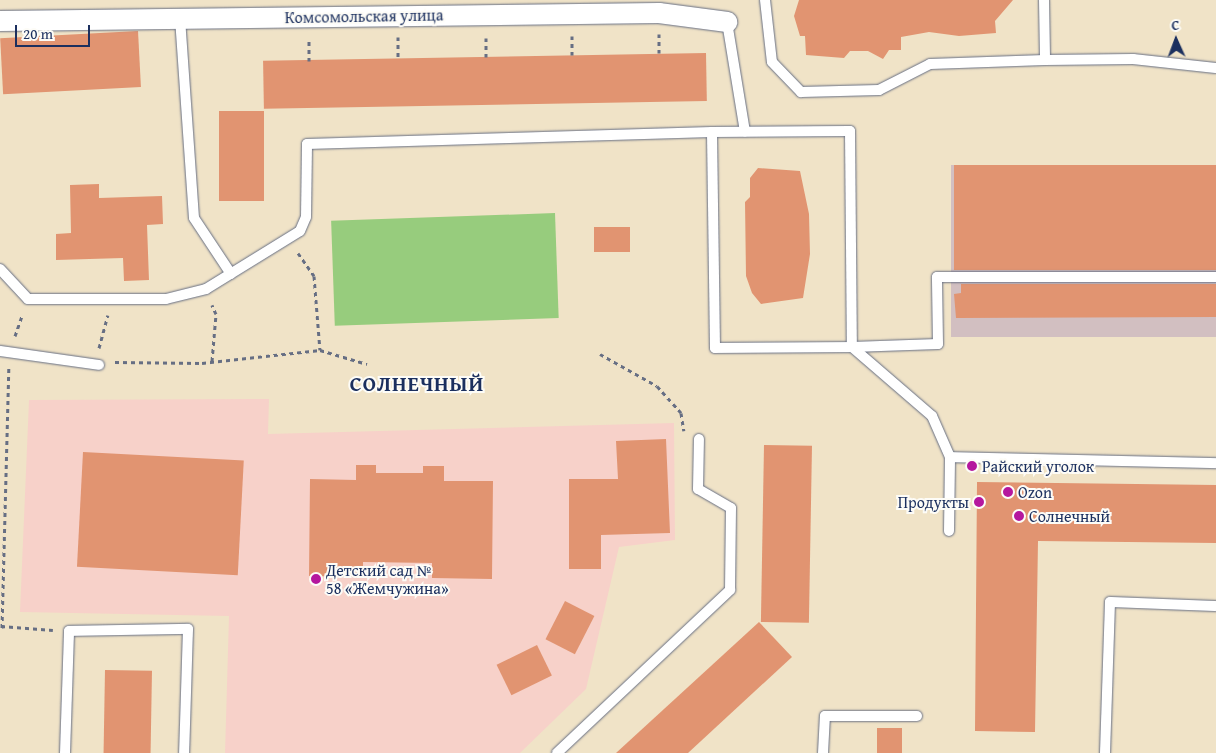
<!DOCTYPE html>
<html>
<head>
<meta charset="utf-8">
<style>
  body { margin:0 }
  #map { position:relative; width:1216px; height:753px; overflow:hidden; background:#f0e3c7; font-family:"Gentium Book Plus",serif }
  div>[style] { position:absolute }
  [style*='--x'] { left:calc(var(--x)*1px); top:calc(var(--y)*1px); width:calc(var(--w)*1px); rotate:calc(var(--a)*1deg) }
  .built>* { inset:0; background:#f7d1c9 }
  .industrial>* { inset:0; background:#d2bfc1; transform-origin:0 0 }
  .green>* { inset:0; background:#97cc7d; transform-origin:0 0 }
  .building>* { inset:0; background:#e19471; transform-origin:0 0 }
  .path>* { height:3px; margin-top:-1.5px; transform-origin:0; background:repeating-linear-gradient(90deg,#666e83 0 4px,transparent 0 8px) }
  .roads { filter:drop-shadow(0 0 1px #666e83) drop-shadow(0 0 1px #666e83) }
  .service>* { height:10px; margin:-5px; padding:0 5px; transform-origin:5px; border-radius:5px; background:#fff }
  .minor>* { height:20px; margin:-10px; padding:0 10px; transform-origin:10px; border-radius:10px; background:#fff }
  .dots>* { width:14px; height:14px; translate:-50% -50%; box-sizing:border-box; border:2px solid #fdfcf7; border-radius:50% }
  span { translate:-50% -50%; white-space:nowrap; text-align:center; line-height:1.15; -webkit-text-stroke:4px #fdfcf7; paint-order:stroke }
  .street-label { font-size:16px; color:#1b2f5e }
  .poi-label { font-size:16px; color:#1b2f5e }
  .left { translate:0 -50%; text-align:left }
  .right { translate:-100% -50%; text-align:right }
  .district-label { font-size:21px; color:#1b2f5e; font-weight:700; letter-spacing:1px }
  .north { position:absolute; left:1151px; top:15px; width:50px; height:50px; -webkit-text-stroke:4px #fdfcf7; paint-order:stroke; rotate:358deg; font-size:14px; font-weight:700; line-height:20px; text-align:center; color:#1b2f5e }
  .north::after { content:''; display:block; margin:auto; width:18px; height:22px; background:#1b2f5e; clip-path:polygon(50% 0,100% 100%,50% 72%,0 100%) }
  .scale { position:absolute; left:15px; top:25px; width:75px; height:22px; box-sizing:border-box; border:2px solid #1b2f5e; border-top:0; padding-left:6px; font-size:15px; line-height:18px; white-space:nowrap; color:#1b2f5e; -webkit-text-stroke:4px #fdfcf7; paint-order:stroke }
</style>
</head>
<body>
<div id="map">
  <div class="built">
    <div style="clip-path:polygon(269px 399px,268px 434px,674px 423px,675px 540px,619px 547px,586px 689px,520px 753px,225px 753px,229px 616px,20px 612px,29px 400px)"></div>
  </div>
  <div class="industrial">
    <div style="left:1216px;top:165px;width:172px;height:265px;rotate:90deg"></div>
  </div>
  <div class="green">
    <div style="left:555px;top:213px;width:105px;height:224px;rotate:88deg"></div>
  </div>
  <div class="building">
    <div style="clip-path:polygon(799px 0,1013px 0,995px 21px,996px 33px,959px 36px,929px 32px,901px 37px,901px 50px,889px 50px,883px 59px,868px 51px,850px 51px,844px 58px,806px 55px,805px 36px,800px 36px,794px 16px)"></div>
    <div style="left:138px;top:31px;width:56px;height:138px;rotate:87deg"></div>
    <div style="left:706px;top:53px;width:48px;height:443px;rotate:89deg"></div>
    <div style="left:219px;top:111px;width:45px;height:90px"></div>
    <div style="left:1216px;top:165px;width:105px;height:262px;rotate:90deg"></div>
    <div style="clip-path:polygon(758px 168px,800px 171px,809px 214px,810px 254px,803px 298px,761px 304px,752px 293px,746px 276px,745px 202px,750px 197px,750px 178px)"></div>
    <div style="clip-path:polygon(99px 184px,99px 198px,162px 196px,163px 224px,147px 225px,149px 280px,124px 281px,123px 258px,56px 260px,56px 234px,71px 233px,70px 185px)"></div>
    <div style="left:630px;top:227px;width:25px;height:36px;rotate:90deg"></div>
    <div style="clip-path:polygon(961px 284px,1216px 284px,1216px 317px,956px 318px,954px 294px,961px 293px)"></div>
    <div style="clip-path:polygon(666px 439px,670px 533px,601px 535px,601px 569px,569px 569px,569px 479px,618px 479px,616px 441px)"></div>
    <div style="left:764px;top:445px;width:48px;height:177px;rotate:1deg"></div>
    <div style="left:83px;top:452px;width:161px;height:115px;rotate:3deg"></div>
    <div style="clip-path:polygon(356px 465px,376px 465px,376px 473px,423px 473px,423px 466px,444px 466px,444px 481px,493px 481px,492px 579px,432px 578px,432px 563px,363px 562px,363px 577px,309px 576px,310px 479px,356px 480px)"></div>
    <div style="clip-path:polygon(977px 482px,1216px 485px,1216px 543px,1038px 541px,1035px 732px,975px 731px)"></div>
    <div style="left:565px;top:601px;width:33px;height:43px;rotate:27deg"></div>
    <div style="clip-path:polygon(759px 622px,792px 657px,688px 753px,616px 753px)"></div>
    <div style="left:537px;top:645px;width:34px;height:45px;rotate:64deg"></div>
    <div style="left:105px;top:670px;width:47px;height:83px;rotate:1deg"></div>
    <div style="left:877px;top:728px;width:25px;height:25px"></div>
  </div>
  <div class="path">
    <div style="--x:659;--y:34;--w:19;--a:90"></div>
    <div style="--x:572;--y:36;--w:19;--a:90"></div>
    <div style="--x:398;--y:37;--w:22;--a:90"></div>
    <div style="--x:486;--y:38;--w:19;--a:90"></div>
    <div style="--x:309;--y:61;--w:22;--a:-90"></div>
    <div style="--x:298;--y:253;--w:28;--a:55"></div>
    <div style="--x:314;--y:276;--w:74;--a:85.4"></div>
    <div style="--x:15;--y:336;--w:21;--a:-71"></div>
    <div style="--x:99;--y:348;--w:34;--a:-75"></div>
    <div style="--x:600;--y:354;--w:65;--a:29.3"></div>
    <div style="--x:657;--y:386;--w:36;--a:48"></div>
    <div style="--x:681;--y:413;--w:18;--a:81"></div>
    <div style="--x:212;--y:361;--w:47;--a:-85.1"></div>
    <div style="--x:216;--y:314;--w:10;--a:-114"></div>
    <div style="--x:115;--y:362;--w:87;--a:0.7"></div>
    <div style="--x:202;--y:363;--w:119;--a:-6.3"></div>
    <div style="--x:320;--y:350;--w:49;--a:16.6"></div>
    <div style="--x:1;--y:626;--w:52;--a:4.4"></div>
    <div style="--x:2;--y:628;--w:260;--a:-88.5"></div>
  </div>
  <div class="roads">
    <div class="service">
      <div style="--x:765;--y:0;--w:62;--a:83.6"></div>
      <div style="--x:772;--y:62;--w:42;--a:46"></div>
      <div style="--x:801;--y:92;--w:78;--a:-1.5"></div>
      <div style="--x:879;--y:90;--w:57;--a:-27"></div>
      <div style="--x:930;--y:64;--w:115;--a:-2"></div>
      <div style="--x:1044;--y:0;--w:60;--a:89"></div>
      <div style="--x:1045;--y:60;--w:88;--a:-0.7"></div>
      <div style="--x:1133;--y:59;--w:83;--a:6.2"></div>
      <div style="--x:180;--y:18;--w:200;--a:86"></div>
      <div style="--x:194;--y:218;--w:67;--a:56.5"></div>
      <div style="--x:727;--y:22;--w:111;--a:80.7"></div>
      <div style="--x:0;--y:269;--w:41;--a:47"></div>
      <div style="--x:28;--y:299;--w:138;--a:0"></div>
      <div style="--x:166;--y:299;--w:41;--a:-14"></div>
      <div style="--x:206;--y:289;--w:110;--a:-31.7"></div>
      <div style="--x:300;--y:231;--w:15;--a:-67"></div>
      <div style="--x:306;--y:217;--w:73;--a:-89.2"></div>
      <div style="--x:307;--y:144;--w:405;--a:-1.7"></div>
      <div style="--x:712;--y:132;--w:138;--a:-0.4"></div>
      <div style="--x:850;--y:131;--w:216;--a:89.5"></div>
      <div style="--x:852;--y:347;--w:137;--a:179.6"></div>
      <div style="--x:715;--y:348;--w:216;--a:-90.8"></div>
      <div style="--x:0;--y:351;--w:100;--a:8"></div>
      <div style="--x:950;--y:457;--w:45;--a:-113.7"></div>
      <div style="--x:932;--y:416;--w:106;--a:-139.2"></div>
      <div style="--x:852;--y:347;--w:86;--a:-2"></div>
      <div style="--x:938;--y:344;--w:67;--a:-90.9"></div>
      <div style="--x:937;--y:277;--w:279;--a:0"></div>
      <div style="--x:949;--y:531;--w:74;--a:-89.2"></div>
      <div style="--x:950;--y:457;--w:266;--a:1.3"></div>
      <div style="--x:65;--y:753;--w:122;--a:-88.1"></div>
      <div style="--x:69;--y:631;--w:119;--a:-1"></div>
      <div style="--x:188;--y:629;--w:124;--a:91.8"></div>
      <div style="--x:557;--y:753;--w:238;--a:-43.3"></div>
      <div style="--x:730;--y:590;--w:82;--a:-89.3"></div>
      <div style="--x:731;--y:508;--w:38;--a:-150"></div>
      <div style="--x:698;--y:489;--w:50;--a:-88.9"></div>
      <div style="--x:823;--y:753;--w:37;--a:-87"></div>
      <div style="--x:825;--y:716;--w:92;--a:0"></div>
      <div style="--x:1105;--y:753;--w:151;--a:-88.1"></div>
      <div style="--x:1110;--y:602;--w:106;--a:2.2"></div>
    </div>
    <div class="minor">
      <div style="--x:0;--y:21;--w:659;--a:-0.7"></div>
      <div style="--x:659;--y:13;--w:69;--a:7.5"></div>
    </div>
  </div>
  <div class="dots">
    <div style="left:972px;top:466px;background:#b5179e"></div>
    <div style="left:1008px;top:492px;background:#b5179e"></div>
    <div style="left:979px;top:502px;background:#b5179e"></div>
    <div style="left:1019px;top:516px;background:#b5179e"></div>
    <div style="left:316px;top:579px;background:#b5179e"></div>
  </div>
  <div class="street-label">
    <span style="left:364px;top:16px;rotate:-1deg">Комсомольская улица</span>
  </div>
  <div class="poi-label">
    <span class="left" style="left:982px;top:466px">Райский уголок</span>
    <span class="left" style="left:1018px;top:492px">Ozon</span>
    <span class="right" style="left:969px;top:502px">Продукты</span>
    <span class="left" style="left:1029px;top:516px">Солнечный</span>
    <span class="left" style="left:326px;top:579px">Детский сад №<br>58 «Жемчужина»</span>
  </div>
  <div class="district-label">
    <span style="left:417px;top:384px">СОЛНЕЧНЫЙ</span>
  </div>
  <div class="north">С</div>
  <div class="scale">20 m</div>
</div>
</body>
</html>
